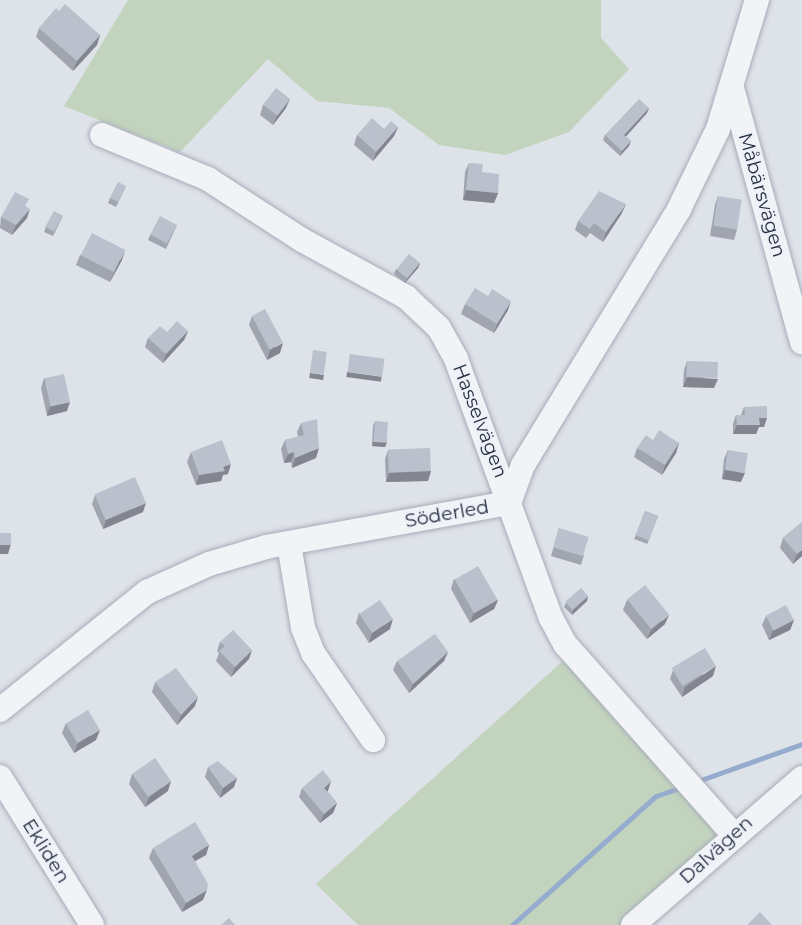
<!DOCTYPE html>
<html>
<head>
<meta charset="utf-8">
<style>
  body { margin:0 }
  #map { position:relative; width:802px; height:925px; overflow:hidden; background:#dee2e9; font-family:Montserrat,sans-serif }
  div>[style] { position:absolute }
  [style*='--x'] { left:calc(var(--x)*1px); top:calc(var(--y)*1px); width:calc(var(--w)*1px); rotate:calc(var(--a)*1deg) }
  .green>* { inset:0; background:#c2d4be }
  .stream>* { height:5px; margin:-2.5px; padding:0 2.5px; transform-origin:2.5px; border-radius:2.5px; background:#95acce }
  .roads { filter:drop-shadow(0 0 2px #a7acb7) drop-shadow(0 0 2px #a7acb7) }
  .minor>* { height:24px; margin:-12px; padding:0 12px; transform-origin:12px; border-radius:12px; background:#f1f3f7 }
  .wall>* { inset:0; background:#a1a5b0; transform-origin:0 0 }
  .shaded-wall>* { inset:0; background:#838690; transform-origin:0 0 }
  .building>* { inset:0; background:#bbc0cd; transform-origin:0 0 }
  span { translate:-50% -50%; white-space:nowrap; text-align:center; line-height:1.15; -webkit-text-stroke:5px #eef1f7; paint-order:stroke }
  .street-label { font-size:19px; color:#262e42 }
</style>
</head>
<body>
<div id="map">
  <div class="green">
    <div style="clip-path:polygon(128px 0,601px 0,601px 38px,629px 69px,569px 132px,505px 155px,439px 145px,389px 108px,317px 101px,268px 59px,180px 152px,64px 106px)"></div>
    <div style="clip-path:polygon(566px 658px,724px 835px,623px 925px,358px 925px,316px 884px)"></div>
  </div>
  <div class="stream">
    <div style="--x:698;--y:781;--w:110;--a:-19.6"></div>
    <div style="--x:512;--y:925;--w:193;--a:-41.9"></div>
    <div style="--x:656;--y:796;--w:28;--a:-19"></div>
  </div>
  <div class="roads">
    <div class="minor">
      <div style="--x:732;--y:88;--w:264;--a:74.6"></div>
      <div style="--x:102;--y:135;--w:115;--a:22.5"></div>
      <div style="--x:208;--y:179;--w:112;--a:33"></div>
      <div style="--x:302;--y:240;--w:119;--a:28.7"></div>
      <div style="--x:406;--y:297;--w:45;--a:43.2"></div>
      <div style="--x:439;--y:328;--w:35;--a:61"></div>
      <div style="--x:456;--y:359;--w:276;--a:69.9"></div>
      <div style="--x:551;--y:618;--w:30;--a:62"></div>
      <div style="--x:565;--y:644;--w:254;--a:48.5"></div>
      <div style="--x:289;--y:544;--w:85;--a:80.5"></div>
      <div style="--x:303;--y:628;--w:27;--a:68"></div>
      <div style="--x:313;--y:653;--w:106;--a:55.4"></div>
      <div style="--x:0;--y:710;--w:189;--a:-38.8"></div>
      <div style="--x:147;--y:592;--w:68;--a:-24.3"></div>
      <div style="--x:209;--y:564;--w:59;--a:-16.6"></div>
      <div style="--x:266;--y:547;--w:247;--a:-10.3"></div>
      <div style="--x:509;--y:503;--w:40;--a:-69.8"></div>
      <div style="--x:523;--y:465;--w:300;--a:-58.6"></div>
      <div style="--x:679;--y:209;--w:89;--a:-64"></div>
      <div style="--x:718;--y:129;--w:135;--a:-73.2"></div>
      <div style="--x:0;--y:777;--w:174;--a:58.1"></div>
      <div style="--x:633;--y:925;--w:224;--a:-41"></div>
    </div>
  </div>
  <div class="wall">
    <div style="clip-path:polygon(59px 11px,100px 35px,97px 45px,73px 71px,36px 37px,39px 28px)"></div>
    <div style="clip-path:polygon(263px 105px,286px 108px,273px 125px,260px 115px)"></div>
    <div style="clip-path:polygon(649px 108px,647px 113px,626px 137px,631px 141px,629px 146px,620px 156px,603px 140px,605px 135px)"></div>
    <div style="clip-path:polygon(398px 127px,394px 136px,373px 161px,354px 145px,357px 135px)"></div>
    <div style="clip-path:polygon(469px 163px,482px 172px,498px 193px,494px 203px,463px 200px,465px 172px)"></div>
    <div style="clip-path:polygon(126px 186px,116px 207px,108px 203px,110px 198px)"></div>
    <div style="clip-path:polygon(718px 196px,737px 230px,734px 240px,710px 236px,715px 205px)"></div>
    <div style="clip-path:polygon(26px 206px,27px 218px,12px 235px,0 228px,1px 217px)"></div>
    <div style="clip-path:polygon(622px 213px,603px 242px,590px 233px,586px 238px,575px 230px,578px 221px)"></div>
    <div style="clip-path:polygon(63px 216px,53px 236px,44px 232px,46px 227px)"></div>
    <div style="clip-path:polygon(177px 225px,166px 249px,148px 240px,150px 235px)"></div>
    <div style="clip-path:polygon(80px 255px,122px 260px,110px 282px,76px 265px)"></div>
    <div style="clip-path:polygon(420px 263px,418px 268px,405px 283px,394px 274px,396px 269px)"></div>
    <div style="clip-path:polygon(488px 296px,508px 310px,494px 333px,461px 314px,465px 304px)"></div>
    <div style="clip-path:polygon(252px 316px,280px 353px,267px 360px,249px 325px)"></div>
    <div style="clip-path:polygon(188px 331px,184px 340px,163px 363px,145px 347px,148px 338px,167px 332px)"></div>
    <div style="clip-path:polygon(687px 361px,714px 388px,683px 387px,684px 370px)"></div>
    <div style="clip-path:polygon(44px 378px,67px 411px,47px 416px,41px 388px)"></div>
    <div style="clip-path:polygon(744px 407px,764px 427px,759px 427px,756px 434px,733px 434px,733px 424px,736px 415px,741px 415px)"></div>
    <div style="clip-path:polygon(375px 421px,387px 442px,385px 447px,372px 446px,373px 426px)"></div>
    <div style="clip-path:polygon(301px 423px,316px 458px,292px 468px,291px 462px,284px 463px,281px 449px,285px 440px,298px 437px,297px 432px)"></div>
    <div style="clip-path:polygon(653px 440px,679px 443px,676px 453px,662px 475px,634px 457px,637px 448px)"></div>
    <div style="clip-path:polygon(388px 450px,431px 471px,428px 481px,386px 482px,385px 459px)"></div>
    <div style="clip-path:polygon(728px 450px,741px 482px,722px 479px,724px 459px)"></div>
    <div style="clip-path:polygon(191px 452px,228px 474px,223px 475px,221px 481px,196px 485px,187px 462px)"></div>
    <div style="clip-path:polygon(95px 495px,143px 512px,103px 529px,92px 504px)"></div>
    <div style="left:645px;top:511px;width:14px;height:30px;rotate:21deg"></div>
    <div style="clip-path:polygon(802px 522px,802px 556px,793px 564px,780px 548px,783px 538px)"></div>
    <div style="clip-path:polygon(559px 528px,584px 555px,581px 565px,551px 556px)"></div>
    <div style="clip-path:polygon(454px 579px,498px 600px,494px 609px,470px 623px,451px 589px)"></div>
    <div style="clip-path:polygon(588px 596px,587px 601px,572px 615px,564px 607px,566px 603px)"></div>
    <div style="clip-path:polygon(627px 600px,665px 624px,647px 639px,623px 610px)"></div>
    <div style="clip-path:polygon(359px 613px,390px 629px,369px 643px,356px 623px)"></div>
    <div style="clip-path:polygon(766px 616px,794px 620px,790px 630px,769px 640px,762px 625px)"></div>
    <div style="clip-path:polygon(220px 642px,249px 659px,231px 677px,216px 661px,219px 653px,217px 651px)"></div>
    <div style="clip-path:polygon(448px 652px,444px 661px,409px 693px,393px 670px,397px 661px)"></div>
    <div style="clip-path:polygon(673px 670px,713px 676px,682px 697px,670px 679px)"></div>
    <div style="clip-path:polygon(155px 682px,195px 706px,177px 725px,152px 692px)"></div>
    <div style="clip-path:polygon(66px 723px,96px 740px,74px 753px,62px 733px)"></div>
    <div style="clip-path:polygon(208px 767px,237px 778px,234px 787px,220px 798px,205px 777px)"></div>
    <div style="clip-path:polygon(132px 774px,168px 791px,145px 807px,129px 784px)"></div>
    <div style="clip-path:polygon(302px 788px,328px 791px,327px 791px,337px 803px,333px 813px,320px 823px,299px 797px)"></div>
    <div style="clip-path:polygon(209px 845px,206px 855px,195px 861px,203px 900px,182px 912px,149px 858px,153px 848px)"></div>
  </div>
  <div class="shaded-wall">
    <div style="clip-path:polygon(100px 35px,97px 45px,73px 71px,77px 61px)"></div>
    <div style="clip-path:polygon(290px 99px,286px 108px,273px 125px,277px 115px)"></div>
    <div style="clip-path:polygon(649px 108px,647px 113px,622px 140px,624px 135px)"></div>
    <div style="clip-path:polygon(398px 127px,394px 136px,373px 161px,376px 152px)"></div>
    <div style="clip-path:polygon(631px 141px,629px 146px,620px 156px,622px 151px)"></div>
    <div style="clip-path:polygon(466px 190px,498px 193px,494px 203px,463px 200px)"></div>
    <div style="clip-path:polygon(626px 204px,622px 213px,603px 242px,606px 232px)"></div>
    <div style="clip-path:polygon(30px 209px,27px 218px,12px 235px,16px 225px)"></div>
    <div style="clip-path:polygon(125px 250px,122px 260px,110px 282px,114px 273px)"></div>
    <div style="clip-path:polygon(420px 263px,418px 268px,405px 283px,407px 279px)"></div>
    <div style="clip-path:polygon(511px 301px,508px 310px,494px 333px,497px 324px)"></div>
    <div style="clip-path:polygon(188px 331px,184px 340px,163px 363px,166px 354px)"></div>
    <div style="clip-path:polygon(283px 343px,280px 353px,267px 360px,270px 350px)"></div>
    <div style="left:347px;top:372px;width:35px;height:5px;rotate:8deg"></div>
    <div style="left:310px;top:373px;width:14px;height:5px;rotate:8deg"></div>
    <div style="clip-path:polygon(687px 377px,718px 379px,714px 388px,683px 387px)"></div>
    <div style="clip-path:polygon(70px 402px,67px 411px,47px 416px,50px 406px)"></div>
    <div style="clip-path:polygon(759px 418px,767px 418px,764px 427px,759px 427px,756px 434px,733px 434px,737px 425px)"></div>
    <div style="clip-path:polygon(373px 442px,387px 442px,385px 447px,372px 446px)"></div>
    <div style="clip-path:polygon(679px 443px,676px 453px,662px 475px,665px 465px)"></div>
    <div style="clip-path:polygon(319px 448px,316px 458px,292px 468px,295px 458px)"></div>
    <div style="clip-path:polygon(294px 452px,291px 462px,284px 463px,288px 454px)"></div>
    <div style="clip-path:polygon(231px 464px,228px 474px,223px 475px,221px 481px,196px 485px,199px 475px)"></div>
    <div style="clip-path:polygon(725px 470px,745px 473px,741px 482px,722px 479px)"></div>
    <div style="clip-path:polygon(431px 471px,428px 481px,386px 482px,389px 473px)"></div>
    <div style="clip-path:polygon(146px 503px,143px 512px,103px 529px,106px 520px)"></div>
    <div style="clip-path:polygon(11px 544px,8px 554px,0 554px,0 545px)"></div>
    <div style="clip-path:polygon(802px 550px,802px 556px,793px 564px,797px 554px)"></div>
    <div style="clip-path:polygon(588px 596px,587px 601px,572px 615px,573px 610px)"></div>
    <div style="clip-path:polygon(498px 600px,494px 609px,470px 623px,474px 613px)"></div>
    <div style="clip-path:polygon(669px 615px,665px 624px,647px 639px,651px 630px)"></div>
    <div style="clip-path:polygon(393px 619px,390px 629px,369px 643px,372px 633px)"></div>
    <div style="clip-path:polygon(794px 620px,790px 630px,769px 640px,773px 630px)"></div>
    <div style="clip-path:polygon(252px 650px,249px 659px,231px 677px,235px 667px)"></div>
    <div style="clip-path:polygon(448px 652px,444px 661px,409px 693px,413px 684px)"></div>
    <div style="clip-path:polygon(716px 666px,713px 676px,682px 697px,685px 687px)"></div>
    <div style="clip-path:polygon(198px 697px,195px 706px,177px 725px,181px 715px)"></div>
    <div style="clip-path:polygon(100px 730px,96px 740px,74px 753px,78px 743px)"></div>
    <div style="clip-path:polygon(237px 778px,234px 787px,220px 798px,223px 788px)"></div>
    <div style="clip-path:polygon(171px 781px,168px 791px,145px 807px,149px 797px)"></div>
    <div style="clip-path:polygon(331px 781px,328px 791px,320px 797px,324px 788px)"></div>
    <div style="clip-path:polygon(337px 803px,333px 813px,320px 823px,324px 814px)"></div>
    <div style="clip-path:polygon(209px 845px,206px 855px,188px 865px,192px 856px)"></div>
    <div style="clip-path:polygon(207px 890px,203px 900px,182px 912px,186px 903px)"></div>
  </div>
  <div class="building">
    <div style="clip-path:polygon(65px 4px,100px 35px,77px 61px,39px 28px,56px 8px,59px 11px)"></div>
    <div style="left:276px;top:88px;width:18px;height:21px;rotate:38deg"></div>
    <div style="clip-path:polygon(639px 99px,649px 108px,624px 135px,631px 141px,622px 151px,605px 135px)"></div>
    <div style="clip-path:polygon(372px 118px,384px 129px,391px 121px,398px 127px,376px 152px,357px 135px)"></div>
    <div style="clip-path:polygon(469px 163px,483px 164px,482px 172px,499px 174px,498px 193px,466px 190px)"></div>
    <div style="left:118px;top:182px;width:9px;height:18px;rotate:27deg"></div>
    <div style="clip-path:polygon(599px 191px,626px 204px,606px 232px,594px 223px,590px 229px,578px 221px)"></div>
    <div style="clip-path:polygon(15px 192px,29px 199px,25px 206px,30px 209px,16px 225px,1px 217px)"></div>
    <div style="left:718px;top:196px;width:24px;height:30px;rotate:9deg"></div>
    <div style="left:54px;top:211px;width:10px;height:18px;rotate:29deg"></div>
    <div style="left:160px;top:216px;width:19px;height:21px;rotate:28deg"></div>
    <div style="left:92px;top:233px;width:37px;height:25px;rotate:27deg"></div>
    <div style="left:409px;top:254px;width:14px;height:20px;rotate:39deg"></div>
    <div style="clip-path:polygon(475px 288px,488px 296px,492px 289px,511px 301px,497px 324px,465px 304px)"></div>
    <div style="left:265px;top:309px;width:38px;height:15px;rotate:62deg"></div>
    <div style="clip-path:polygon(177px 321px,188px 331px,166px 354px,148px 338px,160px 326px,167px 332px)"></div>
    <div style="left:313px;top:350px;width:14px;height:23px;rotate:8deg"></div>
    <div style="left:350px;top:354px;width:35px;height:18px;rotate:8deg"></div>
    <div style="left:687px;top:361px;width:31px;height:16px;rotate:2deg"></div>
    <div style="left:64px;top:374px;width:29px;height:20px;rotate:78deg"></div>
    <div style="clip-path:polygon(767px 406px,767px 418px,759px 418px,760px 425px,737px 425px,736px 415px,745px 415px,744px 407px)"></div>
    <div style="clip-path:polygon(317px 419px,319px 448px,295px 458px,294px 452px,288px 454px,285px 440px,304px 435px,301px 423px)"></div>
    <div style="left:375px;top:421px;width:13px;height:21px;rotate:4deg"></div>
    <div style="clip-path:polygon(659px 430px,679px 443px,665px 465px,637px 448px,646px 435px,653px 440px)"></div>
    <div style="clip-path:polygon(222px 440px,231px 464px,223px 467px,225px 471px,199px 475px,191px 452px)"></div>
    <div style="left:430px;top:448px;width:23px;height:42px;rotate:88deg"></div>
    <div style="left:728px;top:450px;width:20px;height:20px;rotate:9deg"></div>
    <div style="left:135px;top:477px;width:28px;height:44px;rotate:67deg"></div>
    <div style="left:645px;top:511px;width:14px;height:26px;rotate:21deg"></div>
    <div style="clip-path:polygon(802px 522px,802px 550px,797px 554px,783px 538px)"></div>
    <div style="left:559px;top:528px;width:31px;height:20px;rotate:17deg"></div>
    <div style="left:0;top:533px;width:11px;height:12px"></div>
    <div style="left:478px;top:566px;width:39px;height:27px;rotate:60deg"></div>
    <div style="left:645px;top:585px;width:38px;height:23px;rotate:51deg"></div>
    <div style="left:581px;top:588px;width:11px;height:21px;rotate:49deg"></div>
    <div style="left:380px;top:600px;width:23px;height:25px;rotate:56deg"></div>
    <div style="left:786px;top:605px;width:17px;height:23px;rotate:62deg"></div>
    <div style="clip-path:polygon(233px 630px,252px 650px,235px 667px,219px 651px,225px 646px,220px 642px)"></div>
    <div style="clip-path:polygon(435px 634px,448px 652px,413px 684px,397px 661px)"></div>
    <div style="left:705px;top:648px;width:21px;height:39px;rotate:59deg"></div>
    <div style="clip-path:polygon(176px 668px,198px 697px,181px 715px,155px 682px)"></div>
    <div style="left:88px;top:710px;width:23px;height:26px;rotate:59deg"></div>
    <div style="left:155px;top:758px;width:28px;height:28px;rotate:55deg"></div>
    <div style="clip-path:polygon(218px 761px,237px 778px,223px 788px,208px 767px)"></div>
    <div style="clip-path:polygon(323px 770px,331px 781px,324px 788px,337px 803px,324px 814px,302px 788px)"></div>
    <div style="clip-path:polygon(195px 822px,209px 845px,192px 856px,208px 884px,207px 890px,186px 903px,153px 848px)"></div>
    <div style="clip-path:polygon(760px 912px,772px 925px,747px 925px)"></div>
    <div style="clip-path:polygon(229px 918px,235px 925px,221px 925px)"></div>
  </div>
  <div class="street-label">
    <span style="left:762px;top:195px;rotate:74deg">Måbärsvägen</span>
    <span style="left:480px;top:421px;rotate:69deg">Hasselvägen</span>
    <span style="left:447px;top:514px;rotate:-10deg">Söderled</span>
    <span style="left:716px;top:850px;rotate:-42deg">Dalvägen</span>
    <span style="left:46px;top:851px;rotate:58deg">Ekliden</span>
  </div>
</div>
</body>
</html>
